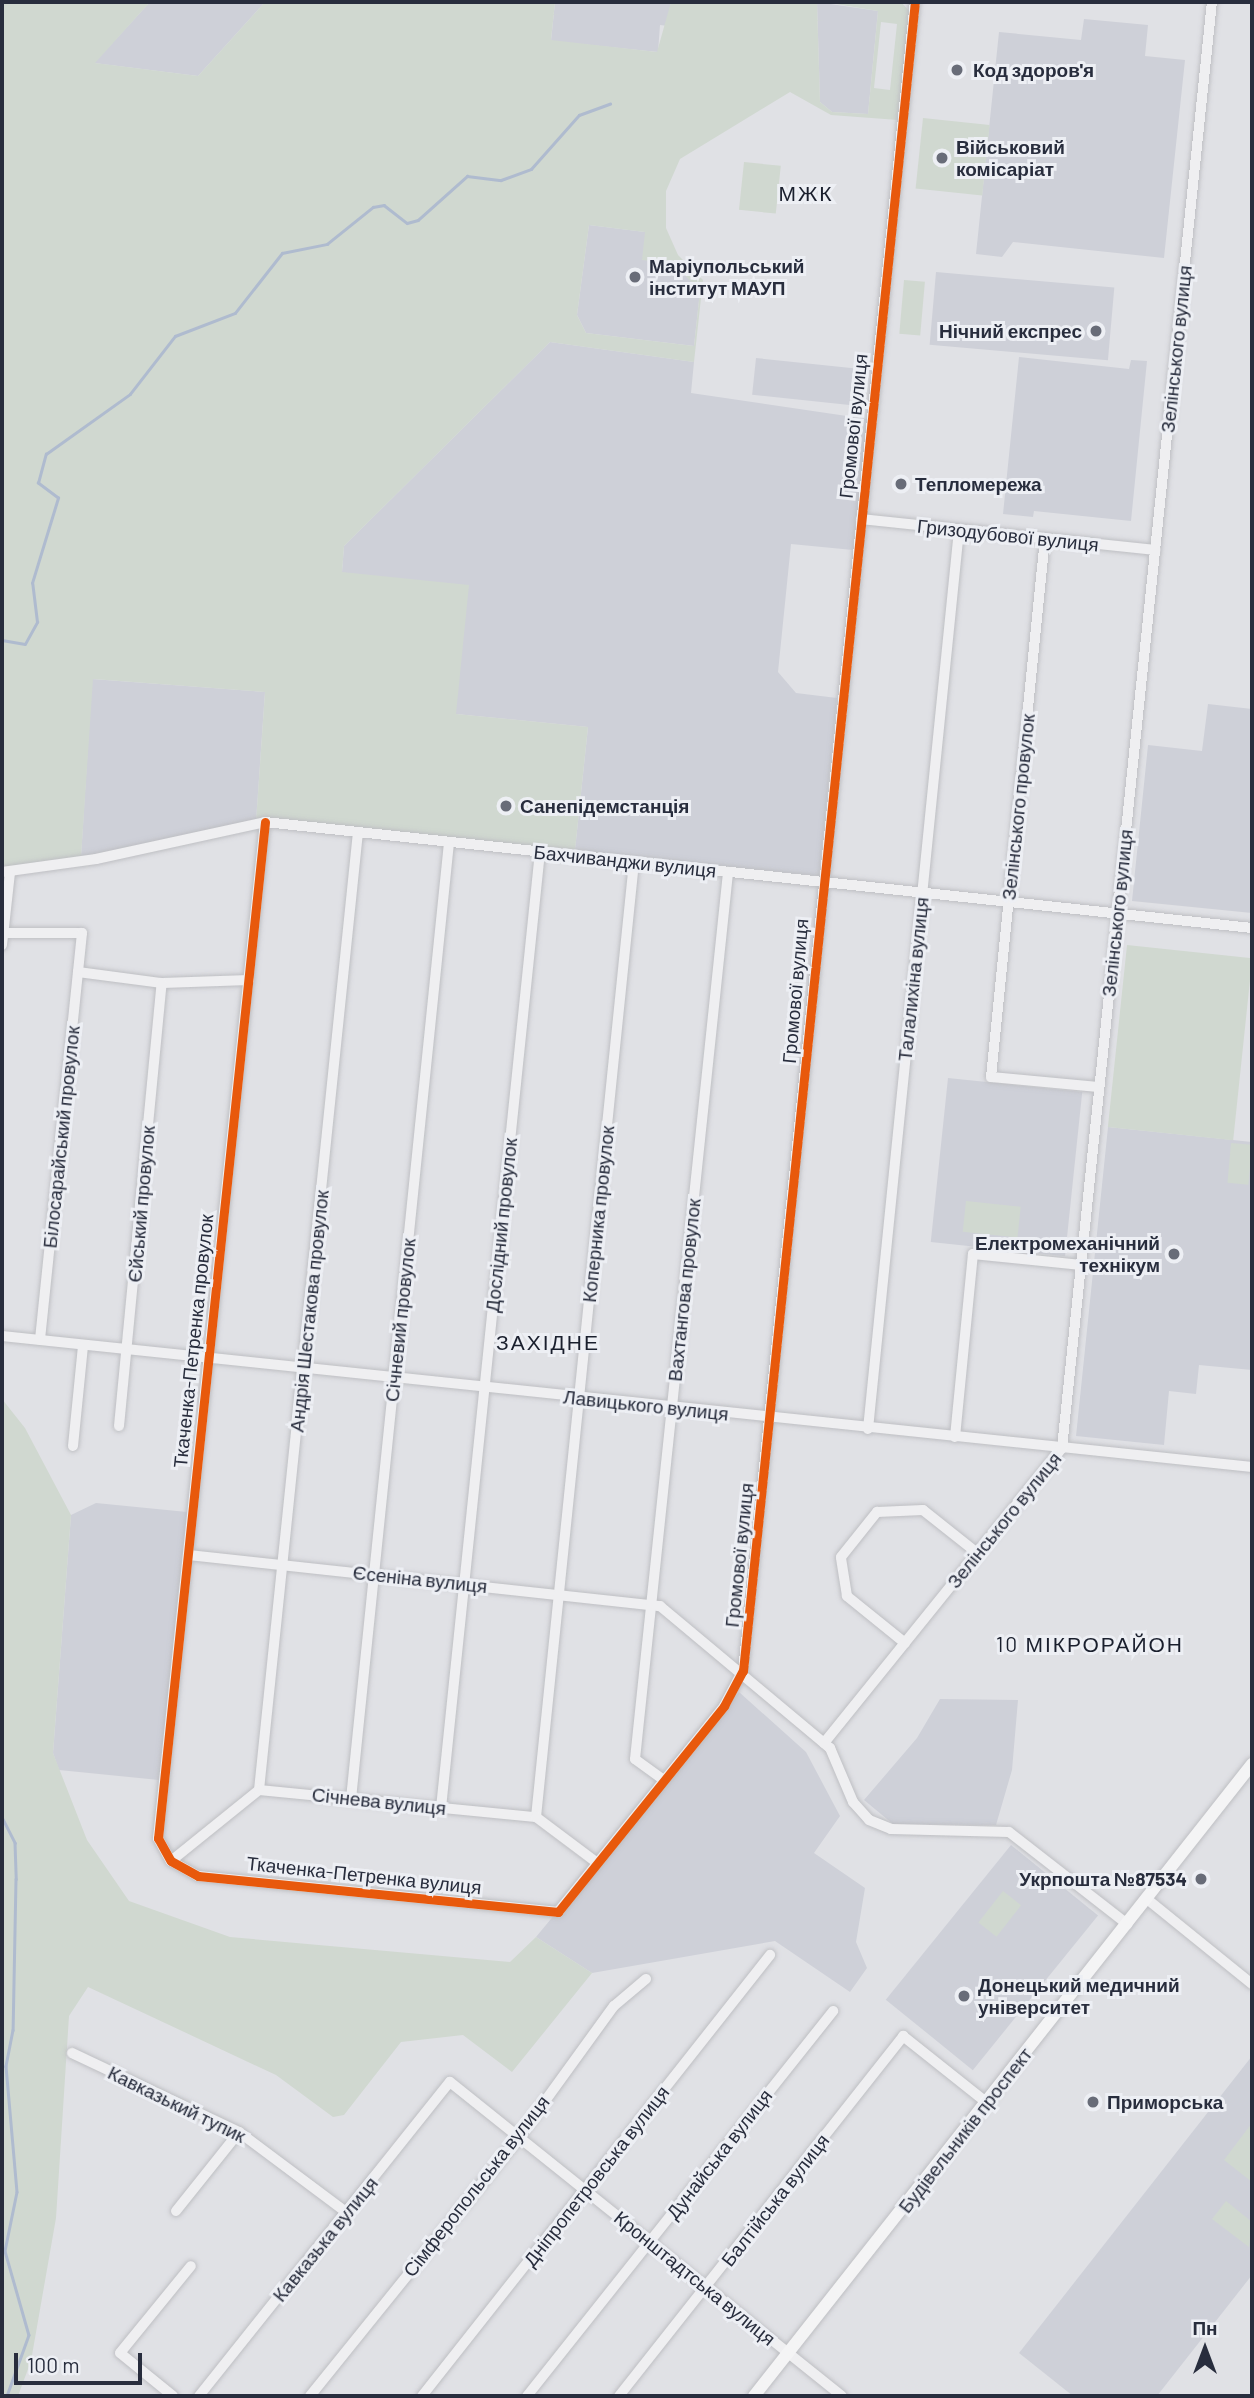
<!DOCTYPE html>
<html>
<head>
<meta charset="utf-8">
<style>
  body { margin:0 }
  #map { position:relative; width:1254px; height:2398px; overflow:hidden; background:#e0e1e5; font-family:Barlow,sans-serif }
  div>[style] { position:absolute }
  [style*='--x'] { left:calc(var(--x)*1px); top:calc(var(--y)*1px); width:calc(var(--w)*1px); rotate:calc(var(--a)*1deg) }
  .built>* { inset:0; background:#ced0d8; transform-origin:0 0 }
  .green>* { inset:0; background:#d0d8d0; transform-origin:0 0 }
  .stream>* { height:2.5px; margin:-1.25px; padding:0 1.25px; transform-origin:1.25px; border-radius:1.25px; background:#afbbcf }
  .roads { filter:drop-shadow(0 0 2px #bebfc3) drop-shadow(0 0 2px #bebfc3) }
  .minor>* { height:10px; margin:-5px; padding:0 5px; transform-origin:5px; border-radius:5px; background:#efeff1 }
  .major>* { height:12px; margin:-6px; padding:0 6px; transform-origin:6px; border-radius:6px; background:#f4f4f5 }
  .cycleway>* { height:9px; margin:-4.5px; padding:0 4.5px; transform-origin:4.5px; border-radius:4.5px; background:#e8590c }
  .dots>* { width:19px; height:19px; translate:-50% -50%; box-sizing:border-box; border:4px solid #edeff4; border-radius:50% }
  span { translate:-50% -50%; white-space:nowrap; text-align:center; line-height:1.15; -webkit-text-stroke:6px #edeff4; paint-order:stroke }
  .poi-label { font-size:19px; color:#282d3d; font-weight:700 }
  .left { translate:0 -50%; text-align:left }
  .right { translate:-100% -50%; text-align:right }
  .street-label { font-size:19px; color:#282d3d }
  .neighbourhood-label { font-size:21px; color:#1a1f2d; letter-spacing:2px }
  .frame { position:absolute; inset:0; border:4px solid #282d3d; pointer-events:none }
  .north { position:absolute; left:1170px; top:2314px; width:70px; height:70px; -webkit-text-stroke:5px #edeff4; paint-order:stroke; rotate:0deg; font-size:19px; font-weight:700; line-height:28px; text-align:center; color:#282d3d }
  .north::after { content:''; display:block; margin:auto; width:24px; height:32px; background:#282d3d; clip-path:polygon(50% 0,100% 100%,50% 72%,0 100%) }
  .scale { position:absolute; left:14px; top:2353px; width:128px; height:32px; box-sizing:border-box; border:4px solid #282d3d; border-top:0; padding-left:9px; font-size:21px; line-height:24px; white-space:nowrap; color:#282d3d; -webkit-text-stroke:5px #edeff4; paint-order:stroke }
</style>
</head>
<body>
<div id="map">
  <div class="built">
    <div style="clip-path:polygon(150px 2px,265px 2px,198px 76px,94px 63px)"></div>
    <div style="clip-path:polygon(555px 2px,671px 2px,668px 26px,660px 25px,658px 52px,551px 41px)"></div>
    <div style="clip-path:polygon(817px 2px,878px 11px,868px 114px,832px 112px,820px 102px)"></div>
    <div style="clip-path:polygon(1084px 19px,1148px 25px,1145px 56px,1185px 60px,1164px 258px,1013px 242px,1002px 257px,976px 254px,999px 32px,1081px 40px)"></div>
    <div style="clip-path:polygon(589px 225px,645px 232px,700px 291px,694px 346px,586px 333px,577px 315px)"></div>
    <div style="left:936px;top:272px;width:179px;height:73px;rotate:5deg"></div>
    <div style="clip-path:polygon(550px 342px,694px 362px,691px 393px,867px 419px,853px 550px,791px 544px,778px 672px,796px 693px,837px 698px,819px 876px,575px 850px,588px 727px,456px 714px,342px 572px,344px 546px)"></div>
    <div style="clip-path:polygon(1019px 357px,1129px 369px,1131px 360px,1147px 361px,1131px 521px,1034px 511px,1033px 517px,1003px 514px)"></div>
    <div style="left:756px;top:358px;width:98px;height:37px;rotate:6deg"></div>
    <div style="clip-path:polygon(92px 679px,265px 692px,256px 822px,81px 857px)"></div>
    <div style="clip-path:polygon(1208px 704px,1252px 709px,1252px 913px,1132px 901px,1148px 745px,1202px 751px)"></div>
    <div style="left:948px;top:1078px;width:135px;height:165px;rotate:6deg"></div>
    <div style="clip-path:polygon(1108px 1127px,1252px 1142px,1252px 1370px,1199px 1365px,1196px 1394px,1169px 1391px,1164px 1445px,1076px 1436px)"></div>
    <div style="clip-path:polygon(96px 1503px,187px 1512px,159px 1780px,59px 1770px,53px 1753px,71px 1515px)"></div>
    <div style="clip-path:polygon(739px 1692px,806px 1752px,840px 1816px,814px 1853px,865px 1888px,856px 1942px,867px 1968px,850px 1992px,775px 1941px,592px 1973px,536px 1937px)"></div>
    <div style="clip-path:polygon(940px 1699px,1018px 1700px,1012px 1770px,996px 1825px,893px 1824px,864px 1800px,917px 1738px)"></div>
    <div style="left:1011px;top:1845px;width:112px;height:199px;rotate:39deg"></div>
    <div style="clip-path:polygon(1252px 2056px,1252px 2275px,1157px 2396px,1073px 2396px,1019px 2353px)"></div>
  </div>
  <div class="green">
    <div style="clip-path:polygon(evenodd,2px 2px,150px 2px,95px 63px,198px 76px,265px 2px,555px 2px,551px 40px,657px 52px,671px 2px,817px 2px,820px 102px,832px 112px,868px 114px,878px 11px,824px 2px,901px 2px,910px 12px,898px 120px,831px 115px,790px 92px,680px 159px,666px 191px,666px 228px,678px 255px,703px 280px,694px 362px,550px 342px,344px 546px,342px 572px,469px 585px,456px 714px,588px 727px,575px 850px,256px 822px,265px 692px,93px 679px,81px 857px,2px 867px,2px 2px,881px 22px,897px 24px,890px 90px,874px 88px,881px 22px,2px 2px,589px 225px,645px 232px,642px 260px,674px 264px,700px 291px,694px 346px,586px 333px,577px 315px,589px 225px)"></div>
    <div style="left:923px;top:118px;width:67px;height:71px;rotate:6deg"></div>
    <div style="left:744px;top:162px;width:37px;height:48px;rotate:6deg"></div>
    <div style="left:904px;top:280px;width:21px;height:54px;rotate:5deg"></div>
    <div style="left:1127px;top:945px;width:126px;height:183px;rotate:6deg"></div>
    <div style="left:1231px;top:1143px;width:21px;height:40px;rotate:5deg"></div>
    <div style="left:966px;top:1201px;width:55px;height:31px;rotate:6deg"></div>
    <div style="clip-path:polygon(2px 1399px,25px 1428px,71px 1515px,53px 1753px,87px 1840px,129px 1901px,230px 1937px,510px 1962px,536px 1937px,592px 1973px,512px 2072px,463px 2035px,401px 2042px,344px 2115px,333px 2117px,276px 2075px,88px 1987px,69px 2016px,56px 2218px,31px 2361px,18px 2396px,2px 2396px)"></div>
    <div style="left:1003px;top:1891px;width:23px;height:40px;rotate:38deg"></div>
    <div style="clip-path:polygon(1252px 2123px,1252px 2182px,1224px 2160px)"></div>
    <div style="clip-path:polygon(1226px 2201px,1252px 2222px,1249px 2247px,1212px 2219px)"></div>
  </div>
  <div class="stream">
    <div style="--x:2;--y:640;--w:23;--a:10"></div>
    <div style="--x:25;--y:644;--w:25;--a:-61"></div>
    <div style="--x:37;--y:622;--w:39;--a:-97"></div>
    <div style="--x:32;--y:583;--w:89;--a:-73"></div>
    <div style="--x:58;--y:498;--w:25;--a:-143"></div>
    <div style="--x:38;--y:483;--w:30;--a:-75"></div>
    <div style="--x:46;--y:454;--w:103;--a:-35.5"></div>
    <div style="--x:130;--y:394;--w:73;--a:-52.2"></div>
    <div style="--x:175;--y:336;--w:64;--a:-21"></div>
    <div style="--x:235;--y:313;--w:76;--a:-51.9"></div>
    <div style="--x:282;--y:253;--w:46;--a:-11.3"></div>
    <div style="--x:327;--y:244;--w:59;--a:-38.8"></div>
    <div style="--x:373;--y:207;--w:11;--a:-10"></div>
    <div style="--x:384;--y:205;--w:29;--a:38"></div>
    <div style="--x:407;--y:223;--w:11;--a:-15"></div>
    <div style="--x:418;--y:220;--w:66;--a:-41.9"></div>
    <div style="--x:467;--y:176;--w:34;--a:7"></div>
    <div style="--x:501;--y:180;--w:32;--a:-20"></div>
    <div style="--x:531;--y:169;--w:72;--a:-48.4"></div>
    <div style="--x:579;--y:115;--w:33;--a:-20"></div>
    <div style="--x:2;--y:1817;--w:29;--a:63"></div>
    <div style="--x:15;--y:1843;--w:36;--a:88"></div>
    <div style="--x:16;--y:1879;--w:151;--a:91.1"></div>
    <div style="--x:13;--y:2030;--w:37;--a:101"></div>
    <div style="--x:6;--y:2066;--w:126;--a:85"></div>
    <div style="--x:17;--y:2192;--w:60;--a:101.5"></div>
    <div style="--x:5;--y:2251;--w:87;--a:74.1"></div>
    <div style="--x:29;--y:2335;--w:65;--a:109.8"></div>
  </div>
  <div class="roads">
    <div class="minor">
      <div style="--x:861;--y:519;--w:296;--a:6"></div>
      <div style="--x:1045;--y:538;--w:542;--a:95.72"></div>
      <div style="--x:991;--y:1077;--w:108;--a:5.3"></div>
      <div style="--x:265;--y:822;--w:1022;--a:96.01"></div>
      <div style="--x:158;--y:1838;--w:26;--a:61"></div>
      <div style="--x:171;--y:1861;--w:31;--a:29"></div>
      <div style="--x:198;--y:1876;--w:362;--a:5.7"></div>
      <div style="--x:558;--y:1912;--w:265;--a:-51.1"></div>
      <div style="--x:724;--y:1706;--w:40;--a:-62"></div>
      <div style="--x:743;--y:1671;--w:1678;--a:-84.12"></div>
      <div style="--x:2;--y:872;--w:95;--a:-7.9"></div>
      <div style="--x:96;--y:859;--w:173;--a:-12.3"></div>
      <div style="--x:265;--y:822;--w:993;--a:6.13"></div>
      <div style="--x:3;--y:933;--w:79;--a:0"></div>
      <div style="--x:82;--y:933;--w:409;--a:95.9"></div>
      <div style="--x:2;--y:945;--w:72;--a:-83.7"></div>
      <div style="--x:78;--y:972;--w:85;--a:7.5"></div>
      <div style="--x:162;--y:983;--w:87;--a:-2"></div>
      <div style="--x:2;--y:1336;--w:1257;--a:5.98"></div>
      <div style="--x:119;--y:1426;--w:445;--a:-84.5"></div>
      <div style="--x:868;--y:1429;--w:904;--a:-84.22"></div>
      <div style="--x:955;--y:1437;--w:184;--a:-84.4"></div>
      <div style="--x:973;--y:1254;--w:109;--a:5.8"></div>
      <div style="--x:73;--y:1446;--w:101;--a:-84.3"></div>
      <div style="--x:189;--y:1555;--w:474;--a:6.2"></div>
      <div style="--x:660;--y:1606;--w:222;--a:39.9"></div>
      <div style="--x:830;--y:1748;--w:59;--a:66.9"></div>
      <div style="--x:853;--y:1802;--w:24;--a:48"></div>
      <div style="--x:869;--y:1820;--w:24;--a:22"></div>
      <div style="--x:891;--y:1829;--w:118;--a:1.5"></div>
      <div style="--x:1009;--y:1832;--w:150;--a:37.9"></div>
      <div style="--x:905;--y:1643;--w:75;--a:-141"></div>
      <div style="--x:847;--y:1596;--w:39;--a:-99"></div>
      <div style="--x:841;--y:1557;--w:58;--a:-51.3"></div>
      <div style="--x:877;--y:1512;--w:46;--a:-2.5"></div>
      <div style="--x:923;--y:1510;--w:69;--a:38.5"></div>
      <div style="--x:824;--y:1743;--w:379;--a:-51.1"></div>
      <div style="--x:1062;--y:1448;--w:1454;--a:-84.08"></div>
      <div style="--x:661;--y:1778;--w:32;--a:-144"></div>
      <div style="--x:635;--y:1759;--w:892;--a:-84.01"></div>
      <div style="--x:259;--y:1790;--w:963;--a:-84.1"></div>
      <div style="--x:351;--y:1799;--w:962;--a:-84.15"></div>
      <div style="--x:441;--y:1808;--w:962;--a:-84.09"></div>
      <div style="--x:536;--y:1817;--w:960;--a:-84.14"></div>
      <div style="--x:171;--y:1861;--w:113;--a:-38.9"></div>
      <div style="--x:259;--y:1790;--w:278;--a:5.6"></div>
      <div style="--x:536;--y:1817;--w:75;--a:36.9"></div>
      <div style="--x:1147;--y:1899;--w:135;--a:39"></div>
      <div style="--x:72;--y:2053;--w:185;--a:25.3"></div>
      <div style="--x:239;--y:2132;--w:134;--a:36.8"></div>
      <div style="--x:176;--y:2211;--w:101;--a:-51.4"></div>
      <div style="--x:173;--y:2396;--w:68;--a:-140.9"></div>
      <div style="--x:120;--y:2353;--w:112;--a:-50.8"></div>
      <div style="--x:199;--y:2396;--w:402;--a:-51.4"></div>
      <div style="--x:450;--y:2082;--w:502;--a:38.7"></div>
      <div style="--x:310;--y:2396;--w:333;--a:-51.1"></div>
      <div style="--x:519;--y:2137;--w:162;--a:-54.1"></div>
      <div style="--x:614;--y:2006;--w:42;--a:-40.2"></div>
      <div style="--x:422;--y:2396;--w:562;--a:-51.72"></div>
      <div style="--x:527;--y:2396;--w:492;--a:-51.5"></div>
      <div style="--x:619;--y:2396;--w:459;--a:-51.7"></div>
      <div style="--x:903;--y:2036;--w:106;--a:38.5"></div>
    </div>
    <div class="major">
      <div style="--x:754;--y:2396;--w:805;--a:-51.76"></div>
    </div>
  </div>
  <div class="cycleway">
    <div style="--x:265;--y:822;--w:1022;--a:96.01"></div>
    <div style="--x:158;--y:1838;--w:26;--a:61"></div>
    <div style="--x:171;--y:1861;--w:31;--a:29"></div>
    <div style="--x:198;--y:1876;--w:362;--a:5.7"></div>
    <div style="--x:558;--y:1912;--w:265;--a:-51.1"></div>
    <div style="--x:724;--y:1706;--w:40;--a:-62"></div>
    <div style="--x:743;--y:1671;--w:1678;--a:-84.12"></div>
  </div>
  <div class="dots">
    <div style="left:957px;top:70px;background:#686c78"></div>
    <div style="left:942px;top:158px;background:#686c78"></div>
    <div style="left:635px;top:277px;background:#686c78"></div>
    <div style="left:1096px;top:331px;background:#686c78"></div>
    <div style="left:901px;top:484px;background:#686c78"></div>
    <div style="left:506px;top:806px;background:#686c78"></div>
    <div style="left:1174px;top:1254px;background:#686c78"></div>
    <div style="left:1201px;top:1879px;background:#686c78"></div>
    <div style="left:964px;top:1996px;background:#686c78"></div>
    <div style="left:1093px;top:2102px;background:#686c78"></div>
  </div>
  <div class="poi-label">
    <span class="left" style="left:973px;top:70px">Код здоров'я</span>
    <span class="left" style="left:956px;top:158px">Військовий<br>комісаріат</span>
    <span class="left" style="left:649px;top:277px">Маріупольський<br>інститут МАУП</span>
    <span class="right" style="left:1082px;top:331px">Нічний експрес</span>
    <span class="left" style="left:915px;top:484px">Тепломережа</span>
    <span class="left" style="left:520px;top:806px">Санепідемстанція</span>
    <span class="right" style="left:1160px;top:1254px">Електромеханічний<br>технікум</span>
    <span class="right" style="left:1187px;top:1879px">Укрпошта №87534</span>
    <span class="left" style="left:978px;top:1996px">Донецький медичний<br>університет</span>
    <span class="left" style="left:1107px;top:2102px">Приморська</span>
  </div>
  <div class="street-label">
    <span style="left:1176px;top:349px;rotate:-84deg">Зелінського вулиця</span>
    <span style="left:853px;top:426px;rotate:-84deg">Громової вулиця</span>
    <span style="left:1008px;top:535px;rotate:6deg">Гризодубової вулиця</span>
    <span style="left:1018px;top:807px;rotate:-84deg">Зелінського провулок</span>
    <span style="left:625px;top:861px;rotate:6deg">Бахчиванджи вулиця</span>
    <span style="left:1117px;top:913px;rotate:-84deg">Зелінського вулиця</span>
    <span style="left:913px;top:979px;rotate:-84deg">Талалихіна вулиця</span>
    <span style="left:795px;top:991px;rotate:-85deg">Громової вулиця</span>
    <span style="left:61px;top:1137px;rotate:-84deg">Білосарайський провулок</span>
    <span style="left:141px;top:1204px;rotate:-85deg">Єйський провулок</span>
    <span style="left:598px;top:1214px;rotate:-84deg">Коперника провулок</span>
    <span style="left:501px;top:1225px;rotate:-84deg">Дослідний провулок</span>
    <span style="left:684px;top:1290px;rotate:-84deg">Вахтангова провулок</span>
    <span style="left:309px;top:1311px;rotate:-84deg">Андрія Шестакова провулок</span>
    <span style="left:400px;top:1320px;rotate:-84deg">Січневий провулок</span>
    <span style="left:193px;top:1341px;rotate:-84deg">Ткаченка-Петренка провулок</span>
    <span style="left:646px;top:1405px;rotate:6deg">Лавицького вулиця</span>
    <span style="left:1004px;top:1520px;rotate:-51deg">Зелінського вулиця</span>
    <span style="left:739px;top:1555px;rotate:-84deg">Громової вулиця</span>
    <span style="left:420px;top:1579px;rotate:6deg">Єсеніна вулиця</span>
    <span style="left:379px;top:1801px;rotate:6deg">Січнева вулиця</span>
    <span style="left:364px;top:1875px;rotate:6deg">Ткаченка-Петренка вулиця</span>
    <span style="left:177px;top:2104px;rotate:26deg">Кавказький тупик</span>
    <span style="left:965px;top:2130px;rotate:-52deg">Будівельників проспект</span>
    <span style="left:719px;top:2154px;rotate:-52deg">Дунайська вулиця</span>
    <span style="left:596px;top:2176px;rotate:-52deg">Дніпропетровська вулиця</span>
    <span style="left:476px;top:2186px;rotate:-52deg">Сімферопольська вулиця</span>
    <span style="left:775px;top:2200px;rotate:-52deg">Балтійська вулиця</span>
    <span style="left:325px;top:2239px;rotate:-51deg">Кавказька вулиця</span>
    <span style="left:695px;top:2278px;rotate:39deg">Кронштадтська вулиця</span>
  </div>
  <div class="neighbourhood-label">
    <span style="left:806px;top:193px">МЖК</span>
    <span style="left:548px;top:1342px">ЗАХІДНЕ</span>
    <span style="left:1090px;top:1644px">10 МІКРОРАЙОН</span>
  </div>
  <div class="frame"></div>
  <div class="north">Пн</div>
  <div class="scale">100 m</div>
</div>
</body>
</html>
